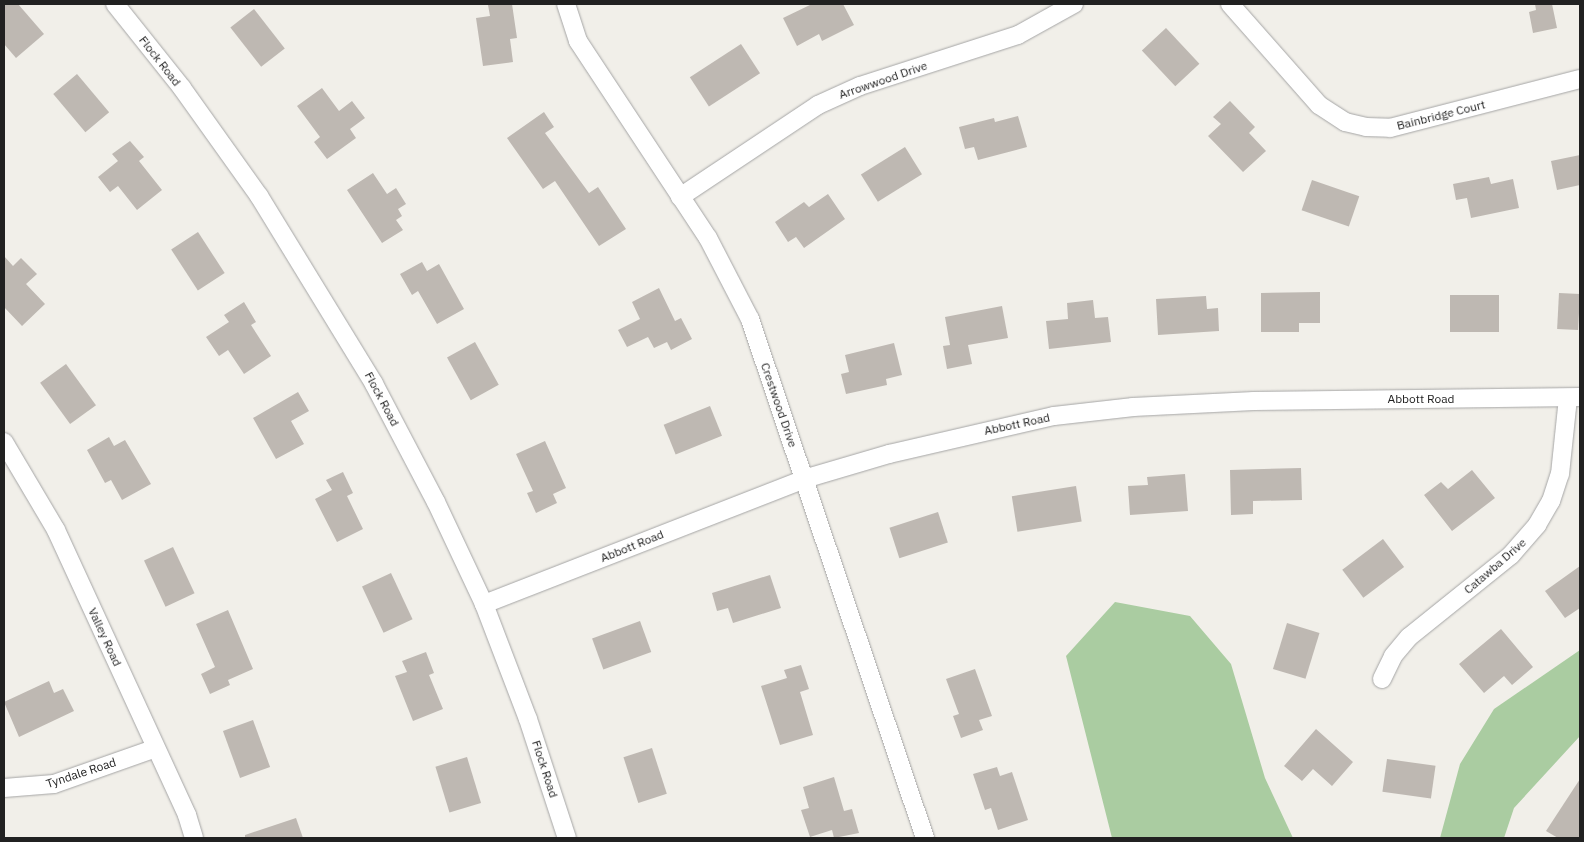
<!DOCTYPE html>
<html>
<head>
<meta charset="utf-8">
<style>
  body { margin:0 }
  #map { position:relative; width:1584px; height:842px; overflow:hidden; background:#f1efe9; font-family:"IBM Plex Sans",sans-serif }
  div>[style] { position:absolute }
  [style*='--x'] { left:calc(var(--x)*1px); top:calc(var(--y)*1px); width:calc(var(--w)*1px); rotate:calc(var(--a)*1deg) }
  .forest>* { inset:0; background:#aacca1 }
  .building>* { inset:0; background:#beb8b2; transform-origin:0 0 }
  .roads { filter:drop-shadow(0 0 1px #a5a5a5) drop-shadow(0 0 1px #a5a5a5) }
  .minor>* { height:18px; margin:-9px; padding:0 9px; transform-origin:9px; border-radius:9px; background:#fff }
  span { translate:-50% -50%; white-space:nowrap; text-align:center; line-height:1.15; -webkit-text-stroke:4px #fff; paint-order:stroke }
  .street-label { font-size:12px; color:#212121 }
  .frame { position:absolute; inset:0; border:5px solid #212121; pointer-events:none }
</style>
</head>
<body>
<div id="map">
  <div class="forest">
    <div style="clip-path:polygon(1115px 602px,1190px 616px,1231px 664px,1265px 778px,1293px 838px,1112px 838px,1066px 656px)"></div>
    <div style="clip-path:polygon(1580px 650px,1580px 736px,1514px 808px,1504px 838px,1440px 838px,1460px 764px,1494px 709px)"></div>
  </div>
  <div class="building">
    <div style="clip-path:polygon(4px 4px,18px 4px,44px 34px,16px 58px,4px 44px)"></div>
    <div style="clip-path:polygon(512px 4px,517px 38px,510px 39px,513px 62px,483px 66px,476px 18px,490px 16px,488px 5px)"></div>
    <div style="clip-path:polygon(812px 4px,843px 4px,854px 25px,822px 41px,819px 34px,797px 46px,783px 18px)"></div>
    <div style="clip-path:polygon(1535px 4px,1552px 4px,1557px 28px,1533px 33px,1529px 12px,1536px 10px)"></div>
    <div style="left:254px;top:9px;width:50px;height:30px;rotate:52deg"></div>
    <div style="left:1166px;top:28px;width:49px;height:33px;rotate:47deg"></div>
    <div style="left:741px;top:44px;width:35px;height:61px;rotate:57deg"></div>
    <div style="left:77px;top:74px;width:50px;height:31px;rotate:50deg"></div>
    <div style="clip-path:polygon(322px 88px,339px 111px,352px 101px,365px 118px,350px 129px,356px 138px,327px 159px,314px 142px,320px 137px,297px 106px)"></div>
    <div style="clip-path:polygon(1230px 101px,1255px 127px,1249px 133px,1266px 151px,1243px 172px,1208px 136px,1221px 124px,1213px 117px)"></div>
    <div style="clip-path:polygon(544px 112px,554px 127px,545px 133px,589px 193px,598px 187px,626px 229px,599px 246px,555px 181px,543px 189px,507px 138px)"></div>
    <div style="clip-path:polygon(1018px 116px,1027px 147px,978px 160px,974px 147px,965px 149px,959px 127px,994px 118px,995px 122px)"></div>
    <div style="clip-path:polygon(130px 141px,144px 157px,139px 161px,162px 190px,137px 210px,118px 186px,110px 192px,98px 177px,118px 161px,112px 154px)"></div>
    <div style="left:905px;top:147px;width:32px;height:52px;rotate:58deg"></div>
    <div style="clip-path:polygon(1580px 155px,1580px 185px,1557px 190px,1551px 161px)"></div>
    <div style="clip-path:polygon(373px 173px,387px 194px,396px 188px,406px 204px,398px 209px,402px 216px,396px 220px,403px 230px,382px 243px,347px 190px)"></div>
    <div style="clip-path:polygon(1489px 177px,1491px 184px,1513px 179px,1519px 208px,1471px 218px,1467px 198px,1456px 200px,1453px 184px)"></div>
    <div style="left:1312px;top:180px;width:50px;height:32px;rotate:19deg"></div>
    <div style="clip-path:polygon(828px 194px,845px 219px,804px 248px,796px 237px,788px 242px,775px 222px,804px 202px,809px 207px)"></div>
    <div style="left:198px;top:232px;width:49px;height:32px;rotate:57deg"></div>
    <div style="clip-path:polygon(4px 256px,13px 266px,21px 258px,37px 274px,26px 284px,45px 304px,22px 326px,4px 307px)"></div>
    <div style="clip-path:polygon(422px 262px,427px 271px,439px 264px,464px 309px,437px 324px,418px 291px,412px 295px,400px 274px)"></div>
    <div style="clip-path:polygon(659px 288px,675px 321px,681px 318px,692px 339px,671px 350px,667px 342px,654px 348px,648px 337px,627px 347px,618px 330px,640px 319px,632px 302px)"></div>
    <div style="clip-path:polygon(1320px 292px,1320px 323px,1299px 323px,1299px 332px,1261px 332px,1261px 293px)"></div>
    <div style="left:1559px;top:293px;width:21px;height:36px;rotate:3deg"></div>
    <div style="left:1450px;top:295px;width:49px;height:37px"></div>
    <div style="clip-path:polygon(1206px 296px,1207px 309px,1218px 308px,1219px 331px,1158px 335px,1156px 299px)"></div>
    <div style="clip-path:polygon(1093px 300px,1095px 318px,1108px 317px,1111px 342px,1049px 349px,1046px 321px,1068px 319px,1067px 303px)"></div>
    <div style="clip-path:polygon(244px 302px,256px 322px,251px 325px,271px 356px,244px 374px,228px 350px,219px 356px,206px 337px,229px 322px,224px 315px)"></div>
    <div style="clip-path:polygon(1002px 306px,1008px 338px,968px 345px,972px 364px,947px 369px,943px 346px,950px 345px,945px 317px)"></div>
    <div style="left:475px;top:342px;width:49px;height:32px;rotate:61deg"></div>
    <div style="clip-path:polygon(894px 343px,902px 375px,886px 379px,887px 385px,846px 394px,841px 374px,849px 372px,845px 355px)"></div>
    <div style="left:66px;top:364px;width:51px;height:32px;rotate:54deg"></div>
    <div style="clip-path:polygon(298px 392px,309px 411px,291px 421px,304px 444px,276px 459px,253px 418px)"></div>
    <div style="left:710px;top:406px;width:32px;height:50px;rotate:68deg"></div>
    <div style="clip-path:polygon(109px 437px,114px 446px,125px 440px,151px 484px,122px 500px,111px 480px,105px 483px,87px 450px)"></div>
    <div style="clip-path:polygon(545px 441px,566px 488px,553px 494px,557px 503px,536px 513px,527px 493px,533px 491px,516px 454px)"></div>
    <div style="clip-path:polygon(1301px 468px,1302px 500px,1253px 501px,1253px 514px,1231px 515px,1230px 470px)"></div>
    <div style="clip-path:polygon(1472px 470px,1495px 498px,1452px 531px,1424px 495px,1441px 482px,1448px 489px)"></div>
    <div style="clip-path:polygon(343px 472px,353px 493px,347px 496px,363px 529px,337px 542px,315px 499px,332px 490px,326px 480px)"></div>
    <div style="clip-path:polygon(1185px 474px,1188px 511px,1130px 515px,1128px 486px,1148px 485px,1147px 477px)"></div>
    <div style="left:1076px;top:486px;width:36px;height:65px;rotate:81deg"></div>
    <div style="left:938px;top:512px;width:32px;height:51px;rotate:72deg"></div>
    <div style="left:1383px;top:539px;width:35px;height:51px;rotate:53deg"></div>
    <div style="left:173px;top:547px;width:51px;height:32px;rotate:65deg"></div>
    <div style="clip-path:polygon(1580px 566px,1580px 608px,1565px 618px,1545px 591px)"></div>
    <div style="left:391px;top:573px;width:51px;height:32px;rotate:65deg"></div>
    <div style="clip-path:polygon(770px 575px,781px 608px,733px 623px,728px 608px,717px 611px,712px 593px)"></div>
    <div style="clip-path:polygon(228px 610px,253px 669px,228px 680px,230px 685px,210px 694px,201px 674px,215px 667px,196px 624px)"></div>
    <div style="left:640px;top:621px;width:33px;height:51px;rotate:70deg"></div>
    <div style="left:1287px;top:623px;width:34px;height:48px;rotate:17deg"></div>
    <div style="clip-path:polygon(1501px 629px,1533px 667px,1512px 685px,1504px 676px,1484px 693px,1459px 664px)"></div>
    <div style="clip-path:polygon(426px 652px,434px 673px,429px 675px,443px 709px,413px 721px,395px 676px,407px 672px,402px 661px)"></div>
    <div style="clip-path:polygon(801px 665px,809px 689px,800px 692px,813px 735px,780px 745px,761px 686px,787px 678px,784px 670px)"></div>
    <div style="clip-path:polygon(975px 669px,992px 716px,979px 720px,983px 730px,961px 738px,953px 716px,959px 714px,946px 679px)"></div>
    <div style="clip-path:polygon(49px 681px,54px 693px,63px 689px,74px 711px,19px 737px,4px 702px)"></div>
    <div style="left:253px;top:720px;width:50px;height:32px;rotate:70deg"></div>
    <div style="clip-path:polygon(1316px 729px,1353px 762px,1332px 786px,1313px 769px,1302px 781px,1284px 766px)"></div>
    <div style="left:652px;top:748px;width:48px;height:30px;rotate:72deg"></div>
    <div style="left:467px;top:757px;width:48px;height:33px;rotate:73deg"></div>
    <div style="left:1387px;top:759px;width:49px;height:33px;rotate:8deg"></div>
    <div style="clip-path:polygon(997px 767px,1000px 776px,1012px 772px,1028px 820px,998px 830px,991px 808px,985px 810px,973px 774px)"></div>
    <div style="clip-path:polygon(834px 777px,844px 811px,852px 809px,859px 833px,834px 838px,832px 830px,810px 837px,801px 810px,809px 808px,803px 787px)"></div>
    <div style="clip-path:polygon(1580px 779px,1580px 838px,1558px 838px,1546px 831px)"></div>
    <div style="clip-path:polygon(296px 818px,303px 838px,245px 838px,245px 835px)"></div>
  </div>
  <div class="roads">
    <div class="minor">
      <div style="--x:115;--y:4;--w:107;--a:51.4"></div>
      <div style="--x:182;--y:88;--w:133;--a:54.5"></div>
      <div style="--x:259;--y:196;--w:220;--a:58.5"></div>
      <div style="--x:374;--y:384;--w:133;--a:62.3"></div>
      <div style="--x:436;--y:502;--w:113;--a:64.8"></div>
      <div style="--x:484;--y:604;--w:123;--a:69.1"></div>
      <div style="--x:528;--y:719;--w:125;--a:71.9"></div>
      <div style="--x:566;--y:4;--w:39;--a:72"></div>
      <div style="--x:578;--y:41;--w:236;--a:56.6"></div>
      <div style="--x:708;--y:238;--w:91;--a:62.6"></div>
      <div style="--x:750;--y:319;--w:548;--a:71.37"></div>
      <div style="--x:1230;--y:4;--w:135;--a:48.6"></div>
      <div style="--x:1319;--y:105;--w:31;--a:33"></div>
      <div style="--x:1345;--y:122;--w:22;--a:13"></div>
      <div style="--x:1366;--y:127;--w:24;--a:2"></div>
      <div style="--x:1390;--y:128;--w:196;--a:-14.5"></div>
      <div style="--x:680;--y:197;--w:166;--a:-33.7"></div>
      <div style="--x:818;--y:105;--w:46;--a:-24.3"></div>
      <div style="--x:860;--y:86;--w:166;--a:-17.9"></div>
      <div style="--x:1018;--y:35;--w:64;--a:-29"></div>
      <div style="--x:4;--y:442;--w:102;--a:59.4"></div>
      <div style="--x:56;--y:530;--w:314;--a:65.3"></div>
      <div style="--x:187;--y:815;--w:24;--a:73"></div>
      <div style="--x:484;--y:604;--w:344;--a:-21.3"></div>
      <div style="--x:804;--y:479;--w:89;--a:-16.4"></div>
      <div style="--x:889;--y:454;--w:169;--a:-13"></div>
      <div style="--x:1054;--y:416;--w:80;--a:-6.5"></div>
      <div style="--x:1133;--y:407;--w:121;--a:-2.8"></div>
      <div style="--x:1254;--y:401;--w:326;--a:-0.7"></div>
      <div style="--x:1382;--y:679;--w:25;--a:-64"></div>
      <div style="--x:1393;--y:656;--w:25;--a:-50"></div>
      <div style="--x:1409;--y:637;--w:131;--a:-38.8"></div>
      <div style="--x:1511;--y:555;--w:40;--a:-49"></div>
      <div style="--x:1537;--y:525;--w:28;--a:-60"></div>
      <div style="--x:1551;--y:501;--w:28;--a:-72"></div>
      <div style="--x:1560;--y:474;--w:76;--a:-84"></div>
      <div style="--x:4;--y:788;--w:50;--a:-4.6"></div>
      <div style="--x:54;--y:784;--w:108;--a:-19.4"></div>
    </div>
  </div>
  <div class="street-label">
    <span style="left:160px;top:61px;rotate:52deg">Flock Road</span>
    <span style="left:883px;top:80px;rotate:-19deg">Arrowwood Drive</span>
    <span style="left:1441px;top:115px;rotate:-14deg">Bainbridge Court</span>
    <span style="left:382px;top:399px;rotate:62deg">Flock Road</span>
    <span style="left:1421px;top:399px">Abbott Road</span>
    <span style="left:779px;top:405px;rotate:71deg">Crestwood Drive</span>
    <span style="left:1017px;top:424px;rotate:-12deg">Abbott Road</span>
    <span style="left:632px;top:546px;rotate:-22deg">Abbott Road</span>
    <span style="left:1495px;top:566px;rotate:-41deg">Catawba Drive</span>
    <span style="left:105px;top:637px;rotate:65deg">Valley Road</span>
    <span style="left:545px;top:769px;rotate:72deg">Flock Road</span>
    <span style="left:81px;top:773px;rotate:-18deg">Tyndale Road</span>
  </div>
  <div class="frame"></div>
</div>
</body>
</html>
